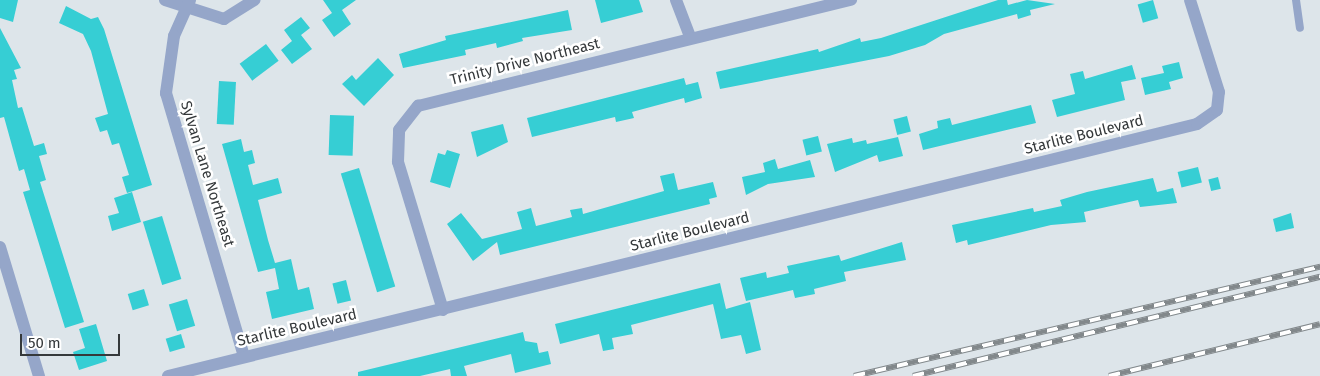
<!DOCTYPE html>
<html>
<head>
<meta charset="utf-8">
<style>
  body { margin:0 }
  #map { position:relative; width:1320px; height:376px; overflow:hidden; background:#dde5ea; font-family:"Fira Sans",sans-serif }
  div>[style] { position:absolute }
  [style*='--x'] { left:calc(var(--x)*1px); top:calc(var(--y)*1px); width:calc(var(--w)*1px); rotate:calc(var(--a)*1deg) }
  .building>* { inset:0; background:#36ced4; transform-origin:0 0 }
  .lane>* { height:8px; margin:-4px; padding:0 4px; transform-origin:4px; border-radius:4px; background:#95a6c9 }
  .street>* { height:12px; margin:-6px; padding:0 6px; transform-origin:6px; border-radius:6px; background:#95a6c9 }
  .rail>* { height:5.5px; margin-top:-2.75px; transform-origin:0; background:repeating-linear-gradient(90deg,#fff 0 11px,#82888b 0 22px); box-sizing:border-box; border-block:1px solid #82888b }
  span { translate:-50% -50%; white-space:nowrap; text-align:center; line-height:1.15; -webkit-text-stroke:5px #fff; paint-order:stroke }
  .street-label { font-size:15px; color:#35393b }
  .scale { position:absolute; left:20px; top:334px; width:100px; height:22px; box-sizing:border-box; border:2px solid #35393b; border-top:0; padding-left:6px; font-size:15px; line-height:18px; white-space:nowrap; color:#35393b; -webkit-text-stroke:4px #fff; paint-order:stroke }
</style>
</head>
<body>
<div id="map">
  <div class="building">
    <div style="clip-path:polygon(0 0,18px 0,13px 22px,0 18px)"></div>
    <div style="clip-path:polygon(323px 0,356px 0,342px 10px,351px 24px,334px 37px,322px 20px,332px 13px)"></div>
    <div style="clip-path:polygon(595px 0,639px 0,643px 12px,601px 23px)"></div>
    <div style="clip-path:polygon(998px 0,1007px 0,1008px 5px,1027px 0,1055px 4px,1030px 10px,1031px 15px,1018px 19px,1017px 14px,944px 34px,925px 45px,889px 56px,720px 89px,716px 72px,818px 49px,819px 52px,860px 38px,861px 42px,881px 38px)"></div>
    <div style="left:1153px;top:0;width:19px;height:16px;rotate:74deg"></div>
    <div style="clip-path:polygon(66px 6px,91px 19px,98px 17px,104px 29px,152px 185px,127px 193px,122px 177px,129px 175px,119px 143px,112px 145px,107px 130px,100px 132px,95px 118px,108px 114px,91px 51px,83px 34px,59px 23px)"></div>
    <div style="clip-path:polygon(568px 10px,572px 30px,522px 38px,523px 41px,497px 48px,496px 43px,465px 50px,466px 55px,403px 68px,399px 54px,446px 40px,445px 36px)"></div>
    <div style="clip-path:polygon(301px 17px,310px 28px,301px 35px,312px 49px,292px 64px,281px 50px,292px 41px,284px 30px)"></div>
    <div style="clip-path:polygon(0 28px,21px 68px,14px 70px,17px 79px,12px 80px,18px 108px,22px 107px,34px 146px,44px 143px,47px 154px,39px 156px,46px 180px,40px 182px,84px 322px,65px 328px,23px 192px,30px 190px,24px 169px,19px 171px,4px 117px,0 118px)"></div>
    <div style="left:266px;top:44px;width:21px;height:33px;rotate:53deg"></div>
    <div style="clip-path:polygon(378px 58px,394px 75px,364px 106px,342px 84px,352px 75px,356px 80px)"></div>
    <div style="clip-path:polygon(1179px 62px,1183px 78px,1169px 82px,1171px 89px,1145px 95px,1141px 78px,1164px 73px,1162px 66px)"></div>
    <div style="clip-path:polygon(1132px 65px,1136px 79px,1121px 82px,1125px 100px,1057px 117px,1052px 100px,1075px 94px,1070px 74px,1083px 71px,1085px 79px)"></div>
    <div style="clip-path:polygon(684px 78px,686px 85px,698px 82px,702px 98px,685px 103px,684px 98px,632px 112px,634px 118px,616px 122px,615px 117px,532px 137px,527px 118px)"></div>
    <div style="left:219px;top:81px;width:17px;height:43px;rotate:3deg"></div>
    <div style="clip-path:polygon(1031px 105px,1036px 123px,923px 150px,919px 134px,938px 128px,937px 121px,950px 118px,952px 125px)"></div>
    <div style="left:330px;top:115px;width:24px;height:40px;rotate:2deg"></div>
    <div style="left:907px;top:116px;width:16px;height:14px;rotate:76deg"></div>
    <div style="clip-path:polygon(503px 124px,508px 142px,477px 157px,471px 132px)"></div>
    <div style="left:818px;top:136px;width:16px;height:16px;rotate:76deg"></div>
    <div style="clip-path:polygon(898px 137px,903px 156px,879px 162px,877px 155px,835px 172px,827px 144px,852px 138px,853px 143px,866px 140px,867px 144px)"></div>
    <div style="clip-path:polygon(241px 139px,244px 152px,252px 150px,255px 163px,248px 165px,253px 185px,278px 178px,282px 193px,258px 200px,268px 240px,275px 263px,291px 259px,298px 290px,309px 287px,314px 309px,272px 319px,266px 292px,279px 289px,275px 268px,258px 272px,222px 144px)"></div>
    <div style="clip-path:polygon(447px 150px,460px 154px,450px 188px,430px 182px,438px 153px,445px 155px)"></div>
    <div style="clip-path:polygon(775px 159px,778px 169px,810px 160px,815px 177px,768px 184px,746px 195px,742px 177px,765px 172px,763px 163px)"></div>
    <div style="left:1198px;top:167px;width:16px;height:21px;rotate:76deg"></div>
    <div style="left:359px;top:168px;width:124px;height:19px;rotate:73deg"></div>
    <div style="clip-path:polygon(674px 173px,678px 190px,713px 182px,717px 197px,709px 199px,710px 204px,500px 255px,497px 242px,473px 261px,447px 224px,461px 213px,482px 239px,522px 229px,517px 212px,531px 208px,536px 226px,572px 217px,570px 210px,582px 208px,583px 214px,664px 191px,660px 176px)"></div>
    <div style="left:1218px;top:177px;width:12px;height:10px;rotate:76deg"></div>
    <div style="clip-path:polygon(1153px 178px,1157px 192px,1173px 188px,1177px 203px,1140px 207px,1138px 200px,1084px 212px,1086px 222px,1051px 225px,968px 245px,967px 240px,956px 243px,952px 225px,1033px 208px,1034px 212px,1062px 206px,1060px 200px,1087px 192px)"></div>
    <div style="clip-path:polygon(132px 192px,141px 222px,112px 231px,108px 216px,119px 213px,114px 198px)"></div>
    <div style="clip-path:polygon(1291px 213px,1294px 228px,1276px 232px,1273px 219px)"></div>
    <div style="left:162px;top:216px;width:66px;height:20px;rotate:73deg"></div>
    <div style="clip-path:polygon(902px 242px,906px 260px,844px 272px,846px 281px,814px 289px,815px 294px,795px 298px,793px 290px,746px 301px,740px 278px,766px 272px,767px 278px,789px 273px,787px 266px,839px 255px,841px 261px)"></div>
    <div style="left:346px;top:280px;width:21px;height:14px;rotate:76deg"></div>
    <div style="clip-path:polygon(720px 283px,726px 309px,750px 302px,761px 350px,746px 354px,741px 335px,721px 339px,713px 304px,631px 325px,633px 334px,612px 338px,614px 349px,603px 351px,599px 334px,560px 344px,555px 324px)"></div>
    <div style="left:144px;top:289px;width:17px;height:17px;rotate:73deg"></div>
    <div style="left:187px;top:299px;width:28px;height:19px;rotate:73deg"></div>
    <div style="clip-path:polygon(96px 324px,107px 361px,79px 370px,73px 352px,85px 348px,79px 329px)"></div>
    <div style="clip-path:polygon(523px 332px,525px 341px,537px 343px,539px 353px,548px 351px,551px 364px,515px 373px,511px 354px,464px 366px,467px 376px,451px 376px,450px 369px,420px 376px,358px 376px,358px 372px)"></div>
    <div style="left:181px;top:334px;width:14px;height:16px;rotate:73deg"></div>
  </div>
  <div class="lane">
    <div style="--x:1296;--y:0;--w:28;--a:82"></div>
  </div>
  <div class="street">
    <div style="--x:165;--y:0;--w:62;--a:17.9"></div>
    <div style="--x:224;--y:19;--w:36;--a:-32"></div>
    <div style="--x:190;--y:0;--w:39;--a:114"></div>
    <div style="--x:174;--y:36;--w:58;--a:98"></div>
    <div style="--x:166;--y:93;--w:275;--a:73.5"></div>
    <div style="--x:676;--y:0;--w:40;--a:69"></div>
    <div style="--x:0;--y:247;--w:135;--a:73.2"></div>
    <div style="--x:443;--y:310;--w:155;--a:-106.9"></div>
    <div style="--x:398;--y:162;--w:32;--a:-88"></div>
    <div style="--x:399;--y:130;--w:31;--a:-52"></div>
    <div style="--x:418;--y:106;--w:446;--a:-13.8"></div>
    <div style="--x:168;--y:376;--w:1059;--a:-13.76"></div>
    <div style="--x:1197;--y:124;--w:24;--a:-35"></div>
    <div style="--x:1217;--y:110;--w:18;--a:-84"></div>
    <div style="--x:1219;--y:92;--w:96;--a:-107.5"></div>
  </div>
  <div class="rail">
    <div style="--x:854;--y:376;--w:479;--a:-13.2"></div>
    <div style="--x:913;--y:376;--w:419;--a:-13.7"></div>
    <div style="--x:1109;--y:376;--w:217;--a:-13.8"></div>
  </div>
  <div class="street-label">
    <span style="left:525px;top:62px;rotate:-14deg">Trinity Drive Northeast</span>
    <span style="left:1084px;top:135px;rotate:-14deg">Starlite Boulevard</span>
    <span style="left:207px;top:174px;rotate:73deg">Sylvan Lane Northeast</span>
    <span style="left:690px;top:232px;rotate:-14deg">Starlite Boulevard</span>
    <span style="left:297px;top:328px;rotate:-13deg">Starlite Boulevard</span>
  </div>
  <div class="scale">50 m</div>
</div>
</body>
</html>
